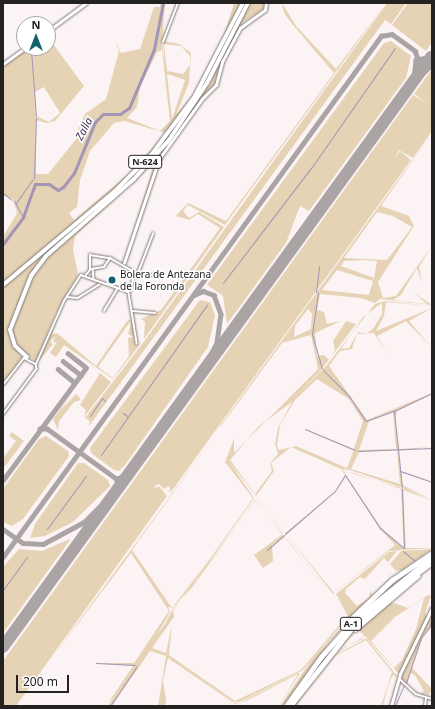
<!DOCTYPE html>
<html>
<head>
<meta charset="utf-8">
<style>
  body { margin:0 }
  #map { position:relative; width:435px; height:709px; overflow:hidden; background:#fcf4f4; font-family:"Noto Sans",sans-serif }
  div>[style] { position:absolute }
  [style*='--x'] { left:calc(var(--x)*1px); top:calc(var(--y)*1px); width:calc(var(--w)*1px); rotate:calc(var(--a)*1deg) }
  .green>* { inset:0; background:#e6d2b4 }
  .stream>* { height:1px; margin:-0.5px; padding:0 0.5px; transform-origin:0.5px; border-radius:0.5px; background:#a395b6 }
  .river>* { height:3px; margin:-1.5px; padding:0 1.5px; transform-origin:1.5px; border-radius:1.5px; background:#a395b6 }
  .taxiway>* { height:4.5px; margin:-2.25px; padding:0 2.25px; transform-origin:2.25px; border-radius:2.25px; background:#aaa4a4 }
  .runway>* { height:12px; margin:-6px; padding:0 6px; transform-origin:6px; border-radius:6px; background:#aaa4a4 }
  .roads { filter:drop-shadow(0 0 1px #7f7879) drop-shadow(0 0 1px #7f7879) }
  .minor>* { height:1.5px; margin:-0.75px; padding:0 0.75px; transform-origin:0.75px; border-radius:0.75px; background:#fff }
  .tertiary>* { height:2.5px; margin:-1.25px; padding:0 1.25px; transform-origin:1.25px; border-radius:1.25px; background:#fff }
  .trunk>* { height:4px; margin:-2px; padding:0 2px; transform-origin:2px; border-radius:2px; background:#fff }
  .motorway>* { height:4.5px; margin:-2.25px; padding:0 2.25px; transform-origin:2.25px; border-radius:2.25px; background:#fff }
  .dots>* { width:11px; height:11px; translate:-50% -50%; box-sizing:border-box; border:2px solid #fff; border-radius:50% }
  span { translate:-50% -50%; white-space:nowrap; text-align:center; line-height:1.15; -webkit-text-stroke:3px #fff; paint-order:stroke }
  .shield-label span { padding:1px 3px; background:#fff; border:1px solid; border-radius:3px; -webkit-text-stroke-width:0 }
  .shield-label { font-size:9px; color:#242121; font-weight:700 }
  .poi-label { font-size:10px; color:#242121 }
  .left { translate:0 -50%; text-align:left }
  .water-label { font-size:11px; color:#442e5b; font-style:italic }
  .frame { position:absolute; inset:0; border:4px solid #242121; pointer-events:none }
  .north { position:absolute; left:16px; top:16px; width:40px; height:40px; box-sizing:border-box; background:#fff; border:1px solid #a7a6a6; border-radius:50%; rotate:0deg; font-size:11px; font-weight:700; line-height:16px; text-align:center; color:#242121 }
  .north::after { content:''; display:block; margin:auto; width:14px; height:18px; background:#116169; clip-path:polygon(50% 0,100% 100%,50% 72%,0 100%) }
  .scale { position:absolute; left:16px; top:675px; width:53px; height:18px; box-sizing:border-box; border:2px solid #242121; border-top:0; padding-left:5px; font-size:12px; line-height:14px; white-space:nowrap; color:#242121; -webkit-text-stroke:3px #fff; paint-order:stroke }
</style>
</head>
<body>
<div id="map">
  <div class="green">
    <div style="clip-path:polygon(evenodd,160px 3px,165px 3px,162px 43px,165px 68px,163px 41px,179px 44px,191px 53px,189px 83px,176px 115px,193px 95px,221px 44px,234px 3px,241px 3px,211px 63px,190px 101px,155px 149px,122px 183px,3px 283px,3px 237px,17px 213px,13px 199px,3px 195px,3px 65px,26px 48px,48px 48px,48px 37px,84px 86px,55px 121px,47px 123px,36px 120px,36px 174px,48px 174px,81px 133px,78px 130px,85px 114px,106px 99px,119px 51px,114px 38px,121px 53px,140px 49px,154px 7px,160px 7px,160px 3px,164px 44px,181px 46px,190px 56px,190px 65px,183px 74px,167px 71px,164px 44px,160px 3px,162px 50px,170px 121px,160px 131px,127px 118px,137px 107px,140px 87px,157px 52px,162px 50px,160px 3px,168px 74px,185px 80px,172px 119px,167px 74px,168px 74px,160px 3px,44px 87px,60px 113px,49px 122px,36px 116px,35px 92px,44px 87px,160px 3px,124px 121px,166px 133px,132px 171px,74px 220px,69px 213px,77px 207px,80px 180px,90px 151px,114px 123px,124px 121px)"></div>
    <div style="clip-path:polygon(245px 3px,213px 70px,182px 121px,146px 165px,33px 270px,9px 327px,12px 344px,22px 357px,3px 384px,3px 287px,113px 195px,154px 154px,200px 90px)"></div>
    <div style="clip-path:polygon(250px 3px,265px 3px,265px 8px,242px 23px,221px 63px,216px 84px,203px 96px,173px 140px,161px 154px,128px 249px,155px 161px,128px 188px,75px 236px,73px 249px,78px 275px,55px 315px,36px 362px,14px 344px,12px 328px,31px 278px,50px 255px,127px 189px,172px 139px,208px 84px)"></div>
    <div style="clip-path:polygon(282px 3px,296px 26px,336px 69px,386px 3px,225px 225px,188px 205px,183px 211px,189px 218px,199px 212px,224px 227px,144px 339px,145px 322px,141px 319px,161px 310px,220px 228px,198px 214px,189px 220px,176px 216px,188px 203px,226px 221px,334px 73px,293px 25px,284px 13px)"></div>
    <div style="clip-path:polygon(387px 3px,406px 3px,391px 24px,385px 20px,89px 426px,90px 421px,85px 418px,143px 343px)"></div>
    <div style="clip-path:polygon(408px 3px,432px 3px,432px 42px,426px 51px,392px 25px)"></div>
    <div style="clip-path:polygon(391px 41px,411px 56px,406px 78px,309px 211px,300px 206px,286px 243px,227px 324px,223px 296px,207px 285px,384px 43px)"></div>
    <div style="clip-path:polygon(432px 69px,432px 131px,413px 158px,399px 150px,394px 159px,400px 151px,411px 160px,171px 492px,165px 490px,171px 491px,169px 486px,164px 489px,159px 484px,156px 485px,154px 489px,159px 486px,167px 496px,16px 706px,3px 706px,3px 661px,413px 95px,428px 104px,414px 94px)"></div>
    <div style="clip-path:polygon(evenodd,432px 133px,381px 206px,409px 216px,414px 226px,378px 282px,383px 298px,396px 296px,432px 246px,419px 267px,422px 284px,417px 268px,401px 295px,393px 300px,427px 304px,413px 292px,432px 305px,380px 299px,375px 303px,361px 298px,320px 294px,317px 310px,324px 312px,327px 324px,341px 321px,315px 333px,317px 356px,324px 355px,329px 360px,335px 350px,333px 341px,346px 321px,356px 324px,321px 370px,289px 403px,326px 366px,375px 304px,385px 301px,432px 306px,386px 302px,384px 316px,376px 331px,432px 308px,409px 321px,432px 348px,406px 321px,377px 336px,388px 355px,374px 333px,357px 334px,352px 349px,340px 351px,329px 366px,367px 420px,432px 393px,397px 411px,395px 420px,399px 449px,432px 447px,398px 451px,401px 471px,432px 481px,401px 472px,402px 485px,432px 500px,406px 489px,341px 467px,354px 474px,405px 489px,432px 501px,403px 490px,406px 548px,432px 548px,389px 551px,333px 594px,228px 460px,254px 498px,196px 581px,173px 608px,168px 607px,170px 612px,164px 623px,156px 635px,165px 624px,171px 612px,194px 585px,255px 500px,348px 617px,303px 670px,239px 702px,232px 701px,166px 654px,230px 700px,235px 703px,241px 702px,298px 673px,300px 673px,279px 706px,298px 674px,248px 700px,235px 704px,168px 658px,163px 680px,166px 700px,165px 706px,158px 706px,166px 656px,150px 651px,112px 706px,108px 706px,133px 669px,117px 693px,106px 706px,133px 666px,94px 663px,134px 663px,169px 611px,131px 553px,49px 662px,220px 428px,132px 550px,172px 608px,210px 559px,253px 498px,225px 462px,234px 439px,234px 453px,318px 369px,311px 335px,282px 343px,221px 426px,220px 426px,432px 133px,377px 212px,393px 216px,412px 227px,387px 260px,344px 258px,377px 212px,432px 133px,364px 260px,377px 261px,374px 278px,341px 266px,344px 261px,364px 260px,432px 133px,337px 270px,373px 281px,369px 295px,322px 290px,337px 270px,432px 133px,382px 303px,382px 314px,373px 329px,366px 334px,358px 332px,349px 348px,341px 349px,363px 317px,382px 303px,432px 133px,308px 309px,312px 314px,311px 329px,294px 337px,295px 326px,308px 309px,432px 133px,317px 379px,349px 399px,363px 421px,354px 449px,304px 429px,354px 450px,347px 468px,296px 446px,279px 450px,277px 446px,280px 425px,295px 400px,317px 379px,432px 133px,292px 402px,278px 428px,275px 444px,278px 454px,270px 463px,272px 471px,255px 494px,230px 460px,259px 426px,292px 402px,432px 133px,393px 412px,396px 449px,359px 450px,369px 421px,393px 412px,432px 133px,291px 447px,341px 469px,381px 530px,395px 545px,334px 593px,286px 534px,336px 491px,285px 533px,256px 496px,274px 471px,271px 463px,291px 447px,432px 133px,397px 450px,400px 484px,351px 469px,359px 452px,397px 450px,432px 133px,342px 469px,401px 489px,404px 548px,382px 529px,342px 469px,432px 133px,255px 501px,283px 534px,254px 555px,263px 568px,273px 561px,272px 545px,285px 537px,347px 616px,301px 670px,235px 701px,169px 655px,172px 624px,166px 653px,152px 648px,174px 617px,173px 611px,255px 501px)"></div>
    <div style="clip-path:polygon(evenodd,65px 299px,52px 334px,57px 333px,96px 366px,127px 321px,134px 318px,137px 344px,141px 343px,113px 379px,64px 345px,56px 357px,50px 353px,57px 342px,53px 342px,55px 336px,50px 342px,53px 344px,38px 362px,65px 299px,132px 319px,128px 334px,134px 337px,128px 338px,129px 356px,113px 378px,98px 367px,132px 319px)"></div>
    <div style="clip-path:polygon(200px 300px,210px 302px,215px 315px,208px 347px,125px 465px,119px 471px,114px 470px,91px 453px,90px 448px)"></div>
    <div style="clip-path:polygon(100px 373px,111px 382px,84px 417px,86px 410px,80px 405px)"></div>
    <div style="clip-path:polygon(73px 392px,61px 410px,76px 394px,81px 400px,74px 402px,59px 421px,58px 430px,53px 419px)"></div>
    <div style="clip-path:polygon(12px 432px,24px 441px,3px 469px,3px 458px,16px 441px,9px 436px)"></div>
    <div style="clip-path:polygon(46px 436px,68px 451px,69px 456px,23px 519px,12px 526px,3px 522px,3px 489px,39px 439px)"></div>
    <div style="clip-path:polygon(78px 463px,84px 463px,108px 480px,110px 486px,73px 522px,45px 536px,30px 538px,35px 524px)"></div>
    <div style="clip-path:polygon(70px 539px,70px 540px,3px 633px,3px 567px,19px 549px,42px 551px)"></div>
    <div style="clip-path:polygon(432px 549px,402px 570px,396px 571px,390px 564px,401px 551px)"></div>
    <div style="clip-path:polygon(397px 551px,388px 562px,384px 558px,365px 579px,360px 577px,346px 589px,345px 593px,357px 606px,369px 598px,371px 590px,372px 595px,328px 644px,284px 706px,280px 706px,311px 661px,349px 618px,336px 594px,389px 552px)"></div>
    <div style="clip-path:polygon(evenodd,428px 595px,431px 596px,425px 613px,428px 615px,399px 674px,365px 636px,334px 654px,296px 706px,293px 706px,331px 654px,384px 605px,394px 603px,408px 608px,428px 595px,424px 598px,416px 629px,402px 660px,394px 668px,371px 641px,395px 617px,424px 598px,428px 595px,358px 630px,364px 635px,362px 639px,335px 652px,358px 630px)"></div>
    <div style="clip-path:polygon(432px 610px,431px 628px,423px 636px,412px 668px,432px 689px,428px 696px,425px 693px,423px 697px,419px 695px,424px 691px,415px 675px,411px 673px,406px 684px,400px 677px)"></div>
    <div style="clip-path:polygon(365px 639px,367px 639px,397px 676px,390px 706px,397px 677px,393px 675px,389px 683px,383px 705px,381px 706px,392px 672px,366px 640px,335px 656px,307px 694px,335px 655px)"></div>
  </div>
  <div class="stream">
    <div style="--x:31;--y:50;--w:66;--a:85.7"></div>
    <div style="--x:34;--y:178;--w:60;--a:-88.1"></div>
    <div style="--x:3;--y:193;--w:11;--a:38"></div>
    <div style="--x:14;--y:201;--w:18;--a:61"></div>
    <div style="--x:16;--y:203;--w:29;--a:-55"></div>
    <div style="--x:223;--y:283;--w:150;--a:-52.6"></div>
    <div style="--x:314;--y:164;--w:141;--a:-55.1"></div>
    <div style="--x:316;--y:292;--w:26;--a:-83"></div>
    <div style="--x:318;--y:293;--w:41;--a:98.3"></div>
    <div style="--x:312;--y:334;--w:36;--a:74"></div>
    <div style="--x:323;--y:370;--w:37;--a:45"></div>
    <div style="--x:349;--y:396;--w:30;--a:56"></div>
    <div style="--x:366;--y:421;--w:30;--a:-20"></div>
    <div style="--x:394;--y:411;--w:76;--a:84"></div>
    <div style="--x:394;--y:411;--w:42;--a:-25.3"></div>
    <div style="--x:123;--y:413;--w:5;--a:37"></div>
    <div style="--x:90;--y:416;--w:22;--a:-56"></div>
    <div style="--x:102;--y:398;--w:4;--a:45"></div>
    <div style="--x:305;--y:429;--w:54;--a:22.8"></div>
    <div style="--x:358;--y:451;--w:74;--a:-2.3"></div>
    <div style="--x:101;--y:455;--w:184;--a:-54.8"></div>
    <div style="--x:400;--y:471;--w:34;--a:19"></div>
    <div style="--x:47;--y:529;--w:66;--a:-53.7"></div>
    <div style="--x:285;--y:534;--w:66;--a:-40.7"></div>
    <div style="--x:335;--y:491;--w:19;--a:-58"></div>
    <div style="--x:345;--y:475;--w:64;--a:56.6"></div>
    <div style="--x:380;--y:528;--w:31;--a:40"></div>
    <div style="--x:404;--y:548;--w:59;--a:-91.9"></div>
    <div style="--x:267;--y:550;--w:23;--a:-41"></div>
    <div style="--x:403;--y:551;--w:16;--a:40"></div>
    <div style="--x:3;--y:590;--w:41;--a:-54"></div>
    <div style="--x:96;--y:663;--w:39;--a:3"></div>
    <div style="--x:406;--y:683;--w:47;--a:-71.6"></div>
    <div style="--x:421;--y:638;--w:15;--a:-53"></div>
    <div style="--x:430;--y:626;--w:14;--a:-82"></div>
    <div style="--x:110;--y:706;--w:48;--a:-56"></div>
    <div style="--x:395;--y:706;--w:23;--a:-67"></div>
  </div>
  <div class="river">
    <div style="--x:3;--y:244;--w:34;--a:-53"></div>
    <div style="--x:23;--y:217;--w:35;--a:-70"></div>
    <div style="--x:35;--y:184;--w:14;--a:0"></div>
    <div style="--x:49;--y:184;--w:11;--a:34"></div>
    <div style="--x:58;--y:190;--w:6;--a:-31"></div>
    <div style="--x:63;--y:187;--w:18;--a:-52"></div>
    <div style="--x:74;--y:173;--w:55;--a:-67.6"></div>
    <div style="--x:95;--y:122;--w:11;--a:-45"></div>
    <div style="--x:103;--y:114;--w:17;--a:0"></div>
    <div style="--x:120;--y:114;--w:11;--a:-34"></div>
    <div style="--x:129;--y:108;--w:64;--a:-67"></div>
    <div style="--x:154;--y:49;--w:47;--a:-78.9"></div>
  </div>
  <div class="taxiway">
    <div style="--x:410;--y:85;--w:25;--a:-43"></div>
    <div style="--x:428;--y:68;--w:10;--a:-90"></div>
    <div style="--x:428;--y:58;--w:12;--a:171"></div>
    <div style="--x:416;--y:60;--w:20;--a:96"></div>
    <div style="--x:194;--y:295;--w:10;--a:-24"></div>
    <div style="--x:203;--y:291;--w:12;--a:20"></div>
    <div style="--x:214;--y:295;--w:20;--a:70"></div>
    <div style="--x:221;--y:314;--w:29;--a:98"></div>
    <div style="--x:217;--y:343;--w:35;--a:117"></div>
    <div style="--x:63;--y:361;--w:23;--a:38"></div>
    <div style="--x:58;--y:369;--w:21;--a:39"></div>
    <div style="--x:116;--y:479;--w:13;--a:-23"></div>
    <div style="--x:3;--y:480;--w:139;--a:-53.5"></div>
    <div style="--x:86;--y:368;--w:23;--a:-142"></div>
    <div style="--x:3;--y:529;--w:24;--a:35"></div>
    <div style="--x:23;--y:543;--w:20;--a:3"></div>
    <div style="--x:43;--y:544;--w:47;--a:-28.2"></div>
    <div style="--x:84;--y:522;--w:48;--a:-45"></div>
    <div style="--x:118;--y:488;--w:9;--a:-103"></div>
    <div style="--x:116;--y:479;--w:85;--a:-144.1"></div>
    <div style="--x:47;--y:429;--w:7;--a:180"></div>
    <div style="--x:3;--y:557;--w:644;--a:-54.04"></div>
    <div style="--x:381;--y:36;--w:11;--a:-10"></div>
    <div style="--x:392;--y:34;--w:29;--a:36"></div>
    <div style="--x:415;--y:51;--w:11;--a:68"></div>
    <div style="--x:419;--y:61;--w:14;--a:94"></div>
  </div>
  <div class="runway">
    <div style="--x:3;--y:647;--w:729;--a:-54.04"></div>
  </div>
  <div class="roads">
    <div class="minor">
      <div style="--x:163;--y:42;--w:42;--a:-69"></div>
      <div style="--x:91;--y:269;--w:13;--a:-9"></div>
      <div style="--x:104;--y:267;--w:11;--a:-56"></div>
      <div style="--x:93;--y:269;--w:9;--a:84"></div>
      <div style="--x:138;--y:273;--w:42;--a:-69"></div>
      <div style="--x:86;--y:275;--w:6;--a:-51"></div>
      <div style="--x:90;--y:270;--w:15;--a:-90"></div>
      <div style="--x:90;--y:255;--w:20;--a:9"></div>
      <div style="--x:110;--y:258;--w:30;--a:30"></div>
      <div style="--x:136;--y:273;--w:19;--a:108"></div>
      <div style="--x:130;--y:291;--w:3;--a:162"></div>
      <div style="--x:127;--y:292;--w:4;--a:-45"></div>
      <div style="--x:136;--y:276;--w:15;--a:-4"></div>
      <div style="--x:129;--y:293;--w:51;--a:80.9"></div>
      <div style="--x:67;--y:297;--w:11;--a:5"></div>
      <div style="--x:78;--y:298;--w:25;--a:-32"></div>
      <div style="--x:104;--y:311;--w:26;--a:-59"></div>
      <div style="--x:133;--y:311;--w:22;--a:5"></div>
      <div style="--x:36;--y:364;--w:69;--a:-66"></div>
      <div style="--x:64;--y:301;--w:31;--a:-57"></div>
      <div style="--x:81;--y:275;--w:48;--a:19.6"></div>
      <div style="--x:3;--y:385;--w:34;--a:-52"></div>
      <div style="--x:24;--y:358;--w:13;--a:27"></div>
      <div style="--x:36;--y:364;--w:5;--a:79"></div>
      <div style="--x:37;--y:369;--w:57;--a:126.5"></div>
      <div style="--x:400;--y:679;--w:22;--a:43"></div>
      <div style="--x:416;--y:694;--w:17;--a:17"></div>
      <div style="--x:425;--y:706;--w:8;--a:-83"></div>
    </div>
    <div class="tertiary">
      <div style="--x:48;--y:31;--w:47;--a:-36.4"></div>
      <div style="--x:3;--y:64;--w:27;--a:-36"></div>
      <div style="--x:124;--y:263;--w:110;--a:-71.4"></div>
      <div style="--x:159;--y:159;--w:74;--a:-54.4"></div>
      <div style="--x:202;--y:99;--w:20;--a:-45"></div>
      <div style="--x:216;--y:85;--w:24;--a:-75"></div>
      <div style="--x:222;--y:62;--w:38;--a:-62"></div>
      <div style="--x:240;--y:28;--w:31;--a:-36"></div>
      <div style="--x:265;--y:10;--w:7;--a:-82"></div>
      <div style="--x:391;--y:706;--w:33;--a:-74"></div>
      <div style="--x:400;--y:674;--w:73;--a:-64.1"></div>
    </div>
    <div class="trunk">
      <div style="--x:3;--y:285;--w:146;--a:-40"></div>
      <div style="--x:115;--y:191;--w:52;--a:-45"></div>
      <div style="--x:152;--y:154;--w:72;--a:-53.4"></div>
      <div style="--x:195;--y:96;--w:105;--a:-62.7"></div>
      <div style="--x:27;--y:357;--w:16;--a:-137"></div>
      <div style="--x:15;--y:346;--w:17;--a:-107"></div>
      <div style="--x:10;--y:330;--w:58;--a:-68.7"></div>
      <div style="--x:31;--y:276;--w:25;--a:-53"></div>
      <div style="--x:46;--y:256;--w:117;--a:-41.2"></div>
      <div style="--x:134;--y:179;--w:52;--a:-48.1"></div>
      <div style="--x:169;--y:140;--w:69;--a:-56.3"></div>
      <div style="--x:207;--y:83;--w:90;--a:-62.9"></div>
    </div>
    <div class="motorway">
      <div style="--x:350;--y:620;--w:58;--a:-43.6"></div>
      <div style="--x:392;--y:580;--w:48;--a:-34"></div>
      <div style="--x:355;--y:629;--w:82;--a:-40.5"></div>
      <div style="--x:286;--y:706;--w:60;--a:-54.5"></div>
      <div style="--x:321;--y:657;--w:48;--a:-48.4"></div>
      <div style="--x:353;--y:621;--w:102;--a:-39"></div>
      <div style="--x:290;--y:706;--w:98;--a:-51.6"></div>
      <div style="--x:351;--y:629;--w:55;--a:-42.1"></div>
      <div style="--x:392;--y:592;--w:50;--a:-36.9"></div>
    </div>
  </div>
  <div class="dots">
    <div style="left:112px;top:280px;background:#116169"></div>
  </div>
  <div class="shield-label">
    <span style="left:145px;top:162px">N-624</span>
    <span style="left:351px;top:624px">A-1</span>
  </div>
  <div class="poi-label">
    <span class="left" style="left:120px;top:280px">Bolera de Antezana<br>de la Foronda</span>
  </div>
  <div class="water-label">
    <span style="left:84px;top:129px;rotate:-63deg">Zalla</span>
  </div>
  <div class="frame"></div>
  <div class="north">N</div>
  <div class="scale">200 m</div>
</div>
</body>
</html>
